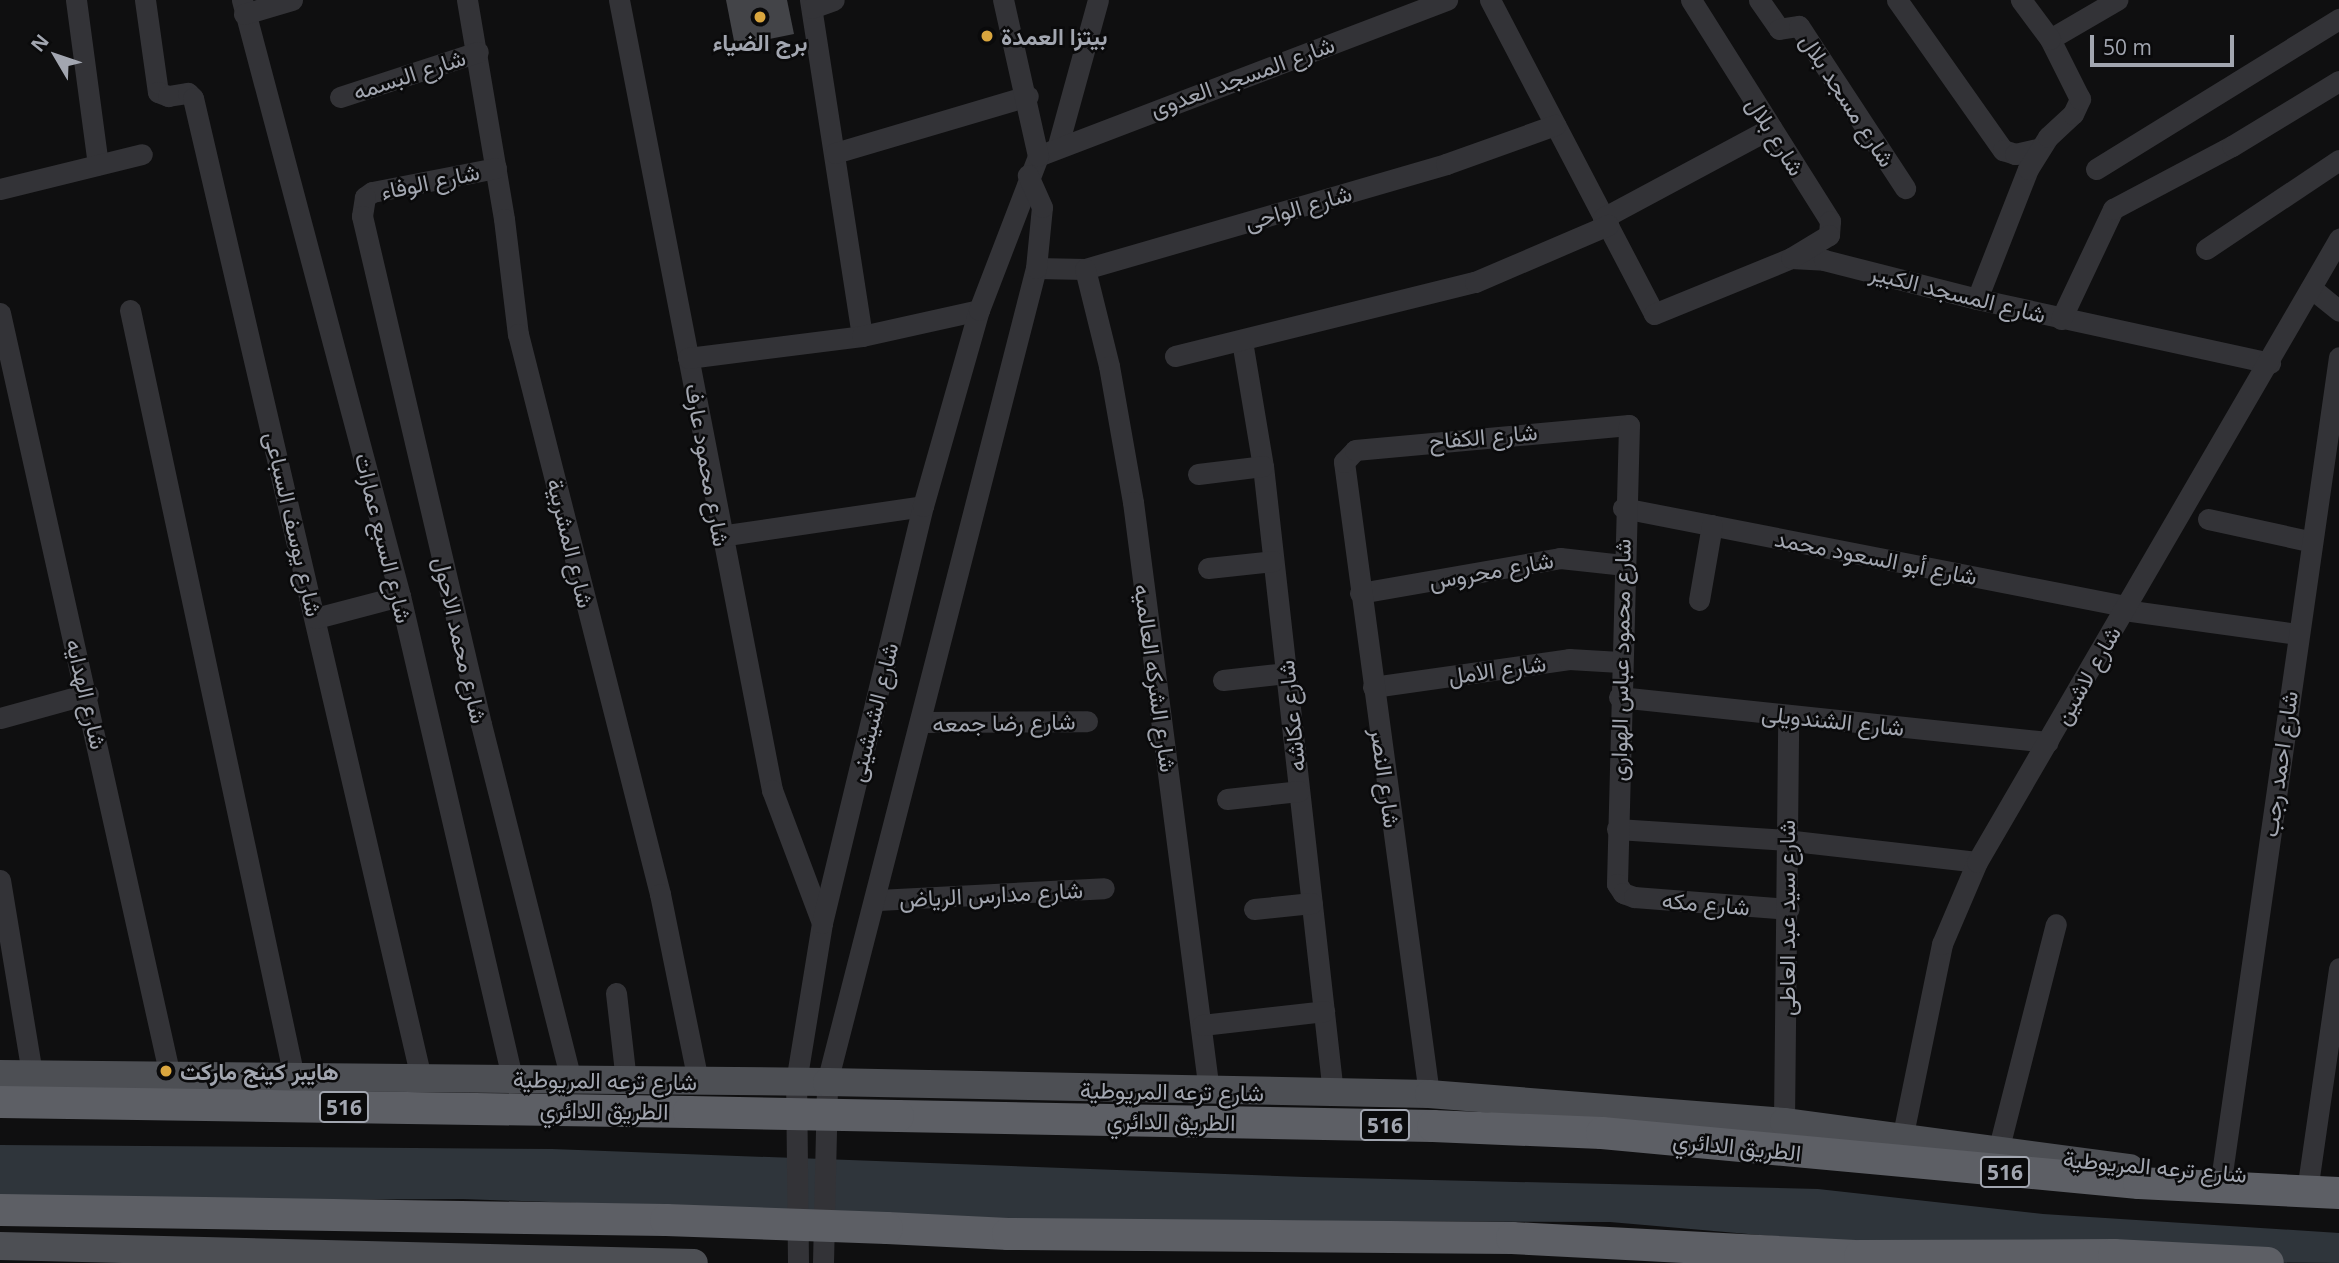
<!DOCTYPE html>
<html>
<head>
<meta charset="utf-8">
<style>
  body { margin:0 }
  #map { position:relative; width:2339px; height:1263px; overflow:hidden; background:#0f0f10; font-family:"Open Sans",Vazirmatn,sans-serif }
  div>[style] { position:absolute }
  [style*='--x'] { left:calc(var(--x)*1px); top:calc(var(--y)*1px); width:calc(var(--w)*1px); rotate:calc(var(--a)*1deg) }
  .water>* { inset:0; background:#2f353b }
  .building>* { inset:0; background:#434448 }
  .minor>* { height:21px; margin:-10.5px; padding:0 10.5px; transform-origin:10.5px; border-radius:10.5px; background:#333337 }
  .major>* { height:28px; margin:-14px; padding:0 14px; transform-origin:14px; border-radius:14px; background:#4d4f54 }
  .highway>* { height:32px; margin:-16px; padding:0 16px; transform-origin:16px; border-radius:16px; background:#5d5f65 }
  .highway-bridge>* { height:32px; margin:-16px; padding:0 16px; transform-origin:16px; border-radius:16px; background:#5d5f65 }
  .dots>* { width:19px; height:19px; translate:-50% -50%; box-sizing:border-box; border:4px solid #0a0a0b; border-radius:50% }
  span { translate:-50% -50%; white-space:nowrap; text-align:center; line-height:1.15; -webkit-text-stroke:5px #0a0a0b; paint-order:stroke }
  .shield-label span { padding:2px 5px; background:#0a0a0b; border:2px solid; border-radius:5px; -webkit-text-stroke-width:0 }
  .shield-label { font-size:21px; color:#a2a6b0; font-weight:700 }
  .poi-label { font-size:23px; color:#a2a6b0; font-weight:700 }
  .left { translate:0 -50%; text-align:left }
  .street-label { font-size:23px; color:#a2a6b0 }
  .north { position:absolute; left:21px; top:21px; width:70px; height:70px; -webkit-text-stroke:5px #0a0a0b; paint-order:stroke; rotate:309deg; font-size:19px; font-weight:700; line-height:28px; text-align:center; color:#a2a6b0 }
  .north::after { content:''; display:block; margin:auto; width:24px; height:32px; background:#a2a6b0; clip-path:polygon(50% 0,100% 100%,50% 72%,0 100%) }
  .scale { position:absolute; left:2090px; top:35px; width:144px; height:32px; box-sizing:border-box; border:4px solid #a2a6b0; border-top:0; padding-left:9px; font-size:21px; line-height:24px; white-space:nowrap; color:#a2a6b0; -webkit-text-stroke:5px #0a0a0b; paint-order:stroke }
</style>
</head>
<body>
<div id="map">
  <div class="water">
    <div style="clip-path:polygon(0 1145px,552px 1149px,1305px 1177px,1818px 1189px,2043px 1214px,2339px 1233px,2339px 1263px,2062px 1261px,1610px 1222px,1048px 1220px,463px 1199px,0 1201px)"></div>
  </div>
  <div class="building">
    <div style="clip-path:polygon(726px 0,787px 0,794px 34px,735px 46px)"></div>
  </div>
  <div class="minor">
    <div style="--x:76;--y:0;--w:166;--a:82.4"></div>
    <div style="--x:145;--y:0;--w:93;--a:82"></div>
    <div style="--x:158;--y:92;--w:11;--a:22"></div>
    <div style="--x:168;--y:96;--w:20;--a:-9"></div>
    <div style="--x:188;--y:93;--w:7;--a:45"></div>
    <div style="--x:193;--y:98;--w:1006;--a:76.9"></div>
    <div style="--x:242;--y:0;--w:617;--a:75.15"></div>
    <div style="--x:400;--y:596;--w:496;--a:76.9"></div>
    <div style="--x:467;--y:0;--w:222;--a:80.4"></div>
    <div style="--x:504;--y:219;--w:116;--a:83.1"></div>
    <div style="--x:518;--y:334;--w:578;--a:75.77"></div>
    <div style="--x:660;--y:894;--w:191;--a:78.5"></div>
    <div style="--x:619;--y:0;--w:805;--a:79.04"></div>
    <div style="--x:772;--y:790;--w:142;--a:69.4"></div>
    <div style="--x:810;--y:0;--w:340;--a:81.2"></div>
    <div style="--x:1490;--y:0;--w:354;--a:62.4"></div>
    <div style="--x:1654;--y:314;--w:148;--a:-22.2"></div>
    <div style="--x:1791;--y:258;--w:33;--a:3"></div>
    <div style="--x:1824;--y:260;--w:158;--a:14.3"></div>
    <div style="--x:1977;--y:299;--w:300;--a:12.3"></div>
    <div style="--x:1691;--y:0;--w:261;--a:57.8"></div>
    <div style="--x:1830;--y:221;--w:14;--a:94"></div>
    <div style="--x:1829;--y:235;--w:44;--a:148.8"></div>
    <div style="--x:1759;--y:0;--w:35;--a:55"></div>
    <div style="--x:1779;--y:29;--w:20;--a:-9"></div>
    <div style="--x:1799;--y:26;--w:194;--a:56.8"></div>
    <div style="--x:1897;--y:0;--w:184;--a:54.8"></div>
    <div style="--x:2003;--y:150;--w:13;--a:18"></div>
    <div style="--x:2015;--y:154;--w:26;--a:-13"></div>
    <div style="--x:812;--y:8;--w:23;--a:-20"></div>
    <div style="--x:244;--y:14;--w:50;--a:-16.3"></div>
    <div style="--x:2050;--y:39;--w:78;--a:-30.2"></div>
    <div style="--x:340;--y:97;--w:145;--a:-18.1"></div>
    <div style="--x:1058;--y:145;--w:150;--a:-74.6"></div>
    <div style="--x:835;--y:153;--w:201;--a:-16.5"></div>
    <div style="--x:1038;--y:156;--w:438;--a:-20.9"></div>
    <div style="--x:496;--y:168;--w:126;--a:169"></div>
    <div style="--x:372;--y:192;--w:9;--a:144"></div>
    <div style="--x:365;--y:197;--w:19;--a:99"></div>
    <div style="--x:362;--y:216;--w:522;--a:76.82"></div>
    <div style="--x:481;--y:724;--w:367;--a:75.8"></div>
    <div style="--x:2096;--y:169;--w:286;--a:-31.7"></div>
    <div style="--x:0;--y:189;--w:146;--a:-13.8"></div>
    <div style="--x:1603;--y:218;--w:191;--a:-28.2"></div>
    <div style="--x:2206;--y:249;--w:160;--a:-33.8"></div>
    <div style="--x:1036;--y:268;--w:49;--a:1.2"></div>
    <div style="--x:1085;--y:269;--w:376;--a:-16.2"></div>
    <div style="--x:1446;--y:164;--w:116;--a:-19.7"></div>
    <div style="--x:1085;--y:269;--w:100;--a:76.1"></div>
    <div style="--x:1109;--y:366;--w:138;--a:80"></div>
    <div style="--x:1133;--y:502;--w:594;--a:82.65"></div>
    <div style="--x:2311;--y:288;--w:36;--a:39"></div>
    <div style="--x:1977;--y:299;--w:140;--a:-68.6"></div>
    <div style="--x:2028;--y:169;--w:38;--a:-58"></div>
    <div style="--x:2048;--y:137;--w:34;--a:-43"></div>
    <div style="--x:2073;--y:114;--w:17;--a:-65"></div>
    <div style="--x:2080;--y:99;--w:67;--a:-116.6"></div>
    <div style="--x:2050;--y:39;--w:49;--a:-126.6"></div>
    <div style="--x:130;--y:310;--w:784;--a:77.93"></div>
    <div style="--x:0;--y:313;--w:782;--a:77.44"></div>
    <div style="--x:2061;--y:319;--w:122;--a:-64.7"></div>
    <div style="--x:2113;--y:209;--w:135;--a:-27.9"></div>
    <div style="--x:2232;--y:146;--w:125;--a:-31.3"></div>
    <div style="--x:1242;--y:341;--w:127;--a:80.5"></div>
    <div style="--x:1263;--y:466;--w:631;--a:83.63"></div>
    <div style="--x:1175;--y:356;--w:309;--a:-13.9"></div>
    <div style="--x:1475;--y:282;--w:145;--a:-23.2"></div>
    <div style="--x:688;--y:358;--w:175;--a:-7.2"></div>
    <div style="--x:862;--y:336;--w:120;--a:-12.5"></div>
    <div style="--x:1198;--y:474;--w:65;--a:-7"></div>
    <div style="--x:1623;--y:508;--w:517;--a:11.05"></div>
    <div style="--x:2208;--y:519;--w:103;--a:12.3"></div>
    <div style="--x:720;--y:536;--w:205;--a:-8.4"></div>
    <div style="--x:1208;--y:568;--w:65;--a:-6.1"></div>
    <div style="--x:1360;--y:593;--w:203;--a:-9.9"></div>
    <div style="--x:1560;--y:558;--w:63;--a:6.3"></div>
    <div style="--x:1699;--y:600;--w:76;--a:-80.2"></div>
    <div style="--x:2124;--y:610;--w:175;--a:7.9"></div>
    <div style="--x:316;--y:618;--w:87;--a:-14.7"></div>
    <div style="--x:1223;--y:680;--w:63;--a:-6.3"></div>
    <div style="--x:1373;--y:687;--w:198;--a:-8.1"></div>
    <div style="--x:1569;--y:659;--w:51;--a:3.4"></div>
    <div style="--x:1619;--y:697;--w:431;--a:6"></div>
    <div style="--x:0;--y:718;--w:91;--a:-15.3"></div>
    <div style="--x:920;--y:722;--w:167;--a:-0.3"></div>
    <div style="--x:1227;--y:799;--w:72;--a:-6.3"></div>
    <div style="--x:1617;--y:829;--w:168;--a:3.7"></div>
    <div style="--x:1785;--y:840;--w:193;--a:6.5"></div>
    <div style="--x:0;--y:880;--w:197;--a:80.6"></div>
    <div style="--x:878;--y:900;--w:226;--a:-3"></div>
    <div style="--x:1254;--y:909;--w:58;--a:-5.9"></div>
    <div style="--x:616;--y:993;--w:89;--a:83.5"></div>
    <div style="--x:1202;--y:1025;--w:123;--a:-6.5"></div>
    <div style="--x:1429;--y:1094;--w:638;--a:-97.66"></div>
    <div style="--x:1344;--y:462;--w:16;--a:-47"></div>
    <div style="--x:1355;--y:450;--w:275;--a:-5.2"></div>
    <div style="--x:1629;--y:425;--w:459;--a:91.5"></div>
    <div style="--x:1617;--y:884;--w:11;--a:56"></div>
    <div style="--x:1623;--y:893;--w:12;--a:20"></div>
    <div style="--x:1634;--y:897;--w:155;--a:4.4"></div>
    <div style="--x:1784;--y:1122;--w:407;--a:-89.4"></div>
    <div style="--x:1902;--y:1139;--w:199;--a:-78.4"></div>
    <div style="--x:1942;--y:944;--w:89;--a:-66.9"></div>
    <div style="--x:1977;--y:862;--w:721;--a:-59.84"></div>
    <div style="--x:1998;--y:1151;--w:234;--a:-75.7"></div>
    <div style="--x:2222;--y:1173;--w:824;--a:-81.84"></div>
    <div style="--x:2309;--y:1177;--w:211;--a:-81.8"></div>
    <div style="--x:798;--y:1263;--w:181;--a:-90.6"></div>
    <div style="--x:796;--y:1082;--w:161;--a:-80.7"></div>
    <div style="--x:822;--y:923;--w:429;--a:-76.4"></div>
    <div style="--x:923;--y:506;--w:204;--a:-74.1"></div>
    <div style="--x:979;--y:310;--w:165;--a:-69"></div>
    <div style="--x:1038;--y:156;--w:160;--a:-102.6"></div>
    <div style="--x:823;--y:1263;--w:181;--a:-88.7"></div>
    <div style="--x:827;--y:1082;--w:840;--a:-75.6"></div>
    <div style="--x:1036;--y:268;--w:61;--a:-84.4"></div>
    <div style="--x:1042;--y:207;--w:35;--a:-114"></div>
  </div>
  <div class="major">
    <div style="--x:0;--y:1074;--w:827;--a:0.55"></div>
    <div style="--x:827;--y:1082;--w:602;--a:1.14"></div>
    <div style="--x:1429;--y:1094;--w:356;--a:4.5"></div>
    <div style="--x:1784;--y:1122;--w:349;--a:7.6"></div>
    <div style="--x:0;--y:1246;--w:694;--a:1.4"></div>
  </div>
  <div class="highway">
    <div style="--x:0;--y:1102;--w:689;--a:0.83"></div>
    <div style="--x:898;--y:1116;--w:535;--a:1.07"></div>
    <div style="--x:1433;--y:1126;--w:169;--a:2.4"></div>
    <div style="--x:1602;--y:1133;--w:539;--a:5.32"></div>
    <div style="--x:2139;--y:1183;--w:200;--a:2.9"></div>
    <div style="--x:0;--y:1210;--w:666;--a:0.86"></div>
    <div style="--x:887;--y:1228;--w:121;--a:2.8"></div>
    <div style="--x:1008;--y:1234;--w:504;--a:0.45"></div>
    <div style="--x:1512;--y:1238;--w:348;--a:3"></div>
    <div style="--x:1860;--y:1256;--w:254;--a:-0.2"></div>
    <div style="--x:2114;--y:1255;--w:154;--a:3"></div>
  </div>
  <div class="highway-bridge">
    <div style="--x:689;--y:1112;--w:209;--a:1.1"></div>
    <div style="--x:666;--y:1220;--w:221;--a:2.1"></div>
  </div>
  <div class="dots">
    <div style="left:760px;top:17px;background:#daa63e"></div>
    <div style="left:987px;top:36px;background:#daa63e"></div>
    <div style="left:166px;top:1071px;background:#daa63e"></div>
  </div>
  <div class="shield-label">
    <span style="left:344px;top:1107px">516</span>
    <span style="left:1385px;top:1125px">516</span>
    <span style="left:2005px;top:1172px">516</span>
  </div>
  <div class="poi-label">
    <span class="left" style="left:1001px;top:36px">بيتزا العمدة</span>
    <span style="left:760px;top:42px">برج الضياء</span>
    <span class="left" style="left:180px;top:1071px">هايبر كينج ماركت</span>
  </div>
  <div class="street-label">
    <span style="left:409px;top:74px;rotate:-18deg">شارع البسمه</span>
    <span style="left:1242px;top:76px;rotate:-20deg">شارع المسجد العدوى</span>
    <span style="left:1848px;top:100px;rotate:57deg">شارع مسجد بلال</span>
    <span style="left:1776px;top:136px;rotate:58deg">شارع بلال</span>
    <span style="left:430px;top:181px;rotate:-12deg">شارع الوفاء</span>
    <span style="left:1298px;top:207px;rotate:-16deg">شارع الواحى</span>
    <span style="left:1958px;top:293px;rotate:14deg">شارع المسجد الكبير</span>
    <span style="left:1483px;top:436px;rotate:-5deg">شارع الكفاح</span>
    <span style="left:708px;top:465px;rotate:80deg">شارع محمود عارف</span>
    <span style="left:294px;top:524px;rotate:77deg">شارع يوسف السباعى</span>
    <span style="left:384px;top:538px;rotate:76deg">شارع السبع عمارات</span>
    <span style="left:571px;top:543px;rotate:76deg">شارع المشربية</span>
    <span style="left:1876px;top:557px;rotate:11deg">شارع أبو السعود محمد</span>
    <span style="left:1491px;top:570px;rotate:-10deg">شارع محروس</span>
    <span style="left:461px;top:640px;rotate:77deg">شارع محمد الاحول</span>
    <span style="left:1620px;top:660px;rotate:-89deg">شارع محمود عباس الهوارى</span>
    <span style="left:1497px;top:669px;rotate:-8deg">شارع الامل</span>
    <span style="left:2087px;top:675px;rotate:-60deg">شارع لاشين</span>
    <span style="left:1156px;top:678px;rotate:82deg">شارع الشركه العالميه</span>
    <span style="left:87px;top:694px;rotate:77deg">شارع الهدايه</span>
    <span style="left:873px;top:712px;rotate:-76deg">شارع الشيشينى</span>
    <span style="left:1291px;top:716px;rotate:-96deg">شارع عكاشه</span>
    <span style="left:1833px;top:720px;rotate:6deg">شارع الشندويلى</span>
    <span style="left:1004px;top:722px;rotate:-1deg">شارع رضا جمعه</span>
    <span style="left:2279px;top:764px;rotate:-82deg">شارع احمد رجب</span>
    <span style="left:1386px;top:778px;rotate:82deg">شارع النصر</span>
    <span style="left:991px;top:894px;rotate:-3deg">شارع مدارس الرياض</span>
    <span style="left:1706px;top:903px;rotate:5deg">شارع مكه</span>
    <span style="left:1786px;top:918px;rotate:-90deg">شارع سيد عبد العاطى</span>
    <span style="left:605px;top:1080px;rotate:1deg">شارع ترعه المريوطية</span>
    <span style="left:1172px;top:1091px;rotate:1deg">شارع ترعه المريوطية</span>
    <span style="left:604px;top:1110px;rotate:1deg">الطريق الدائري</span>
    <span style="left:1171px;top:1121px;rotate:1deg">الطريق الدائري</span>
    <span style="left:1737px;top:1146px;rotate:6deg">الطريق الدائري</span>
    <span style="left:2155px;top:1166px;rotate:5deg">شارع ترعه المريوطية</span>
  </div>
  <div class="north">N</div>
  <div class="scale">50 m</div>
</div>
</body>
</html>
